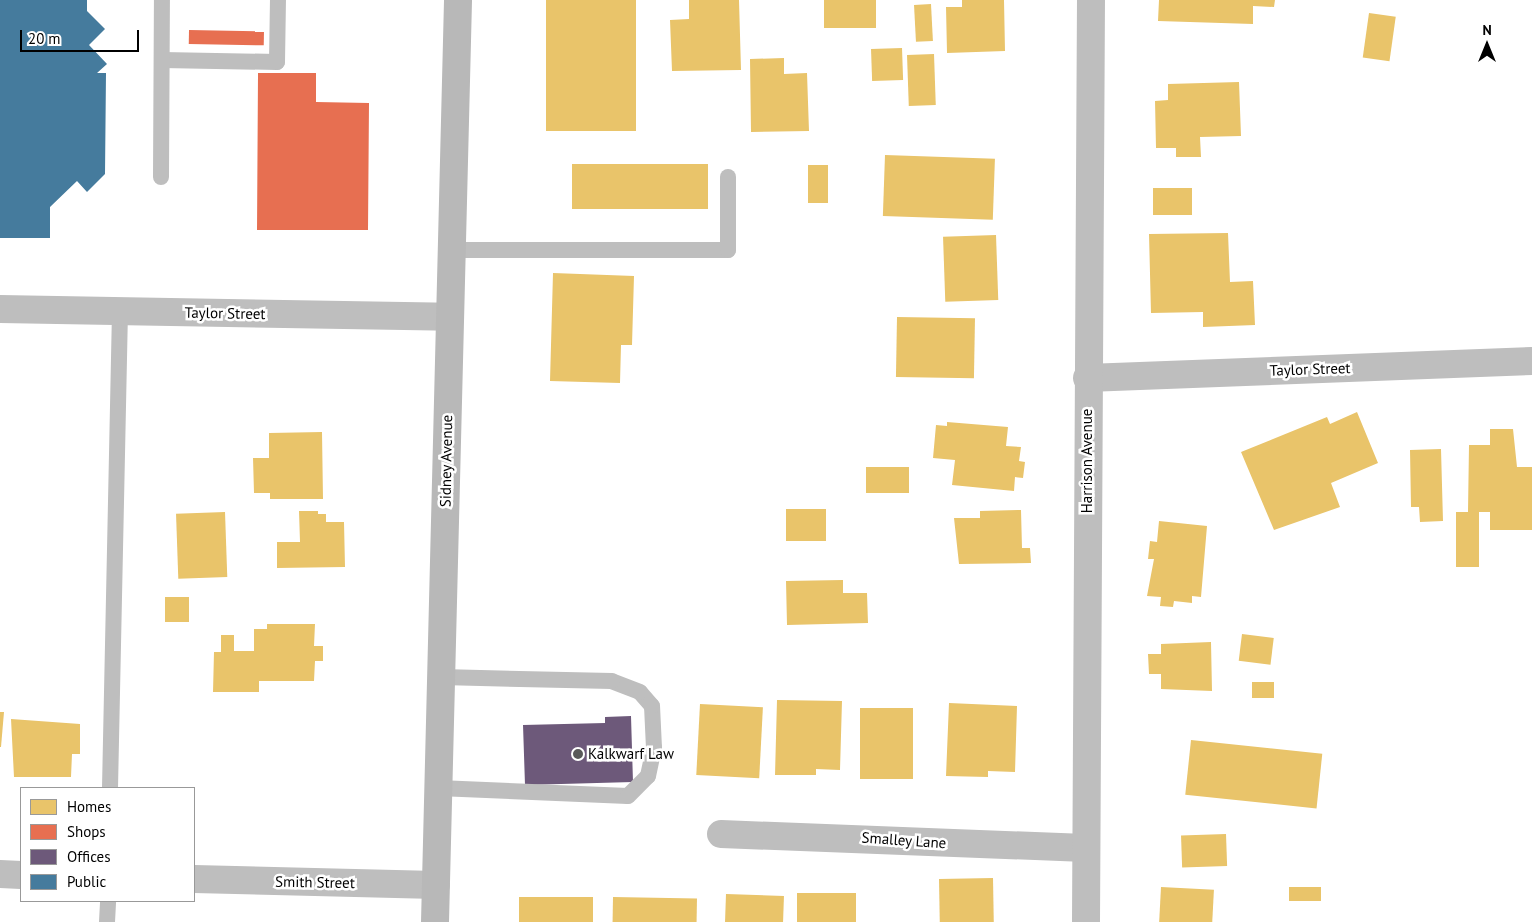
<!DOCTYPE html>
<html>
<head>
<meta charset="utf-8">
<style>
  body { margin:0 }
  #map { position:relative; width:1532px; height:922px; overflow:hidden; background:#fff; font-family:"PT Sans",sans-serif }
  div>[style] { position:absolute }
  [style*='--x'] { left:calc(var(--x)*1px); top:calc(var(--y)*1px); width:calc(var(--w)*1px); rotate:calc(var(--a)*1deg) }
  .homes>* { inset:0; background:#e9c46a; transform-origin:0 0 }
  .shops>* { inset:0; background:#e76f51; transform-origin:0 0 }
  .offices>* { inset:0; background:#6d597a }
  .public>* { inset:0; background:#457b9d }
  .lane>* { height:16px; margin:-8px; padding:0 8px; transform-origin:8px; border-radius:8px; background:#bebebe }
  .street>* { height:28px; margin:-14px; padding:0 14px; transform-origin:14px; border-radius:14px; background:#bebebe }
  .secondary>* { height:28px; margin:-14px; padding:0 14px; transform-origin:14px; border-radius:14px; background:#b8b8b8 }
  .dots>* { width:14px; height:14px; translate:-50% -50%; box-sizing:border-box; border:2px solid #fff; border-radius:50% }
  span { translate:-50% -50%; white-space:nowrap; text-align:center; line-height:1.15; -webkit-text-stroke:5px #fff; paint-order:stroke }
  .street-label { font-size:15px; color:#000 }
  .poi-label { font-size:15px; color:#000 }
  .left { translate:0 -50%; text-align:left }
  .legend { position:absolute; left:20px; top:787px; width:175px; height:115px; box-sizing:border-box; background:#fff; border:1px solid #999; margin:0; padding:6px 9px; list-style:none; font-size:15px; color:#000 }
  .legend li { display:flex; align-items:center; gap:10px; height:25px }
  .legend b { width:25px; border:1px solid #999 }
  .north { position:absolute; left:1462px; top:20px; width:50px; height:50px; -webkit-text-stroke:4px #fff; paint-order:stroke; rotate:0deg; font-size:14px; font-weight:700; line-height:20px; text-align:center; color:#000 }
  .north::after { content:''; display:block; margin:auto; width:18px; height:22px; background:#000; clip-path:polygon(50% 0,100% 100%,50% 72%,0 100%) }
  .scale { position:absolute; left:20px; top:30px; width:119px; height:22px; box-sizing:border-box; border:2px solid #000; border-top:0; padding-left:6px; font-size:15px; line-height:18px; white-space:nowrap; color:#000; -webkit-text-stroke:4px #fff; paint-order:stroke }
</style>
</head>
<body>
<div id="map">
  <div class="homes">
    <div style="left:546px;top:0;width:90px;height:131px"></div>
    <div style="clip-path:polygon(689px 0,739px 0,741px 70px,672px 71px,670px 20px,689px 19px)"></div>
    <div style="left:824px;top:0;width:52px;height:28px"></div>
    <div style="clip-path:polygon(962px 0,1004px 0,1005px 51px,947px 53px,946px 7px,962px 7px)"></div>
    <div style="clip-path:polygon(1159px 0,1275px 0,1274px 7px,1253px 6px,1253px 24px,1158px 21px)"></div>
    <div style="left:931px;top:4px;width:37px;height:17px;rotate:87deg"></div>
    <div style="left:1369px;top:13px;width:27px;height:45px;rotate:8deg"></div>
    <div style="left:902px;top:48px;width:32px;height:31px;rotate:88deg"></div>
    <div style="left:934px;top:54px;width:51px;height:27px;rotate:88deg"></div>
    <div style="clip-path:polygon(784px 58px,784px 74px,807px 73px,809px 131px,751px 132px,750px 59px)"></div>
    <div style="clip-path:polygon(1239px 82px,1241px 136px,1200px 137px,1201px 157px,1176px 157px,1176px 148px,1156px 148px,1155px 101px,1168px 100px,1168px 84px)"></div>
    <div style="left:885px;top:155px;width:110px;height:61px;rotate:2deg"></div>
    <div style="left:572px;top:164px;width:136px;height:45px"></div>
    <div style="left:808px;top:165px;width:20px;height:38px"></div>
    <div style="left:1153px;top:188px;width:39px;height:27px"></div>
    <div style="clip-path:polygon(1228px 233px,1230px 282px,1253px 281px,1255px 325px,1203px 327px,1203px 312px,1151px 313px,1149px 234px)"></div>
    <div style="left:996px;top:235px;width:65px;height:53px;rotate:88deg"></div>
    <div style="clip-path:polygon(553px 273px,634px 276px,632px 345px,621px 345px,620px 383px,550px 381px)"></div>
    <div style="left:897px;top:317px;width:78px;height:60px;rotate:1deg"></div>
    <div style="clip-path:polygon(1357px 412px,1378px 463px,1331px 483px,1340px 507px,1274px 530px,1241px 452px,1327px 417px,1330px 424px)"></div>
    <div style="clip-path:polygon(947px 422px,1008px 427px,1006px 446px,1021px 447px,1019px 461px,1025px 462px,1023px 478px,1015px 477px,1014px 491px,952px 485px,955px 460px,933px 458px,936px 425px,947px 426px)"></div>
    <div style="clip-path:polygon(1490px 429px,1513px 429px,1517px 467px,1532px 467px,1532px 530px,1490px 530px,1490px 512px,1479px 512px,1479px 567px,1456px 567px,1456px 512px,1468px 512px,1469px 445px,1490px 445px)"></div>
    <div style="clip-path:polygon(322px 432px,323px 499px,270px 499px,270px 493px,254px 493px,253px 458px,269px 458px,269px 433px)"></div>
    <div style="clip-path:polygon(1441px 449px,1443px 521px,1420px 522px,1419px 507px,1411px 507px,1410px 450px)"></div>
    <div style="left:866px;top:467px;width:43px;height:26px"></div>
    <div style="left:786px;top:509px;width:40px;height:32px"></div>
    <div style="clip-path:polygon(1021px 510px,1022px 548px,1030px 548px,1031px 563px,959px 564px,954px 518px,980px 518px,980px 511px)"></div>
    <div style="clip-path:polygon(299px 511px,318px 511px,318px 514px,326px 514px,326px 522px,344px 522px,345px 567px,277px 568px,277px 542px,300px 542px)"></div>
    <div style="left:225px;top:512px;width:65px;height:49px;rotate:88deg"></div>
    <div style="clip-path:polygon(1159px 521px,1207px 526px,1201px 597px,1192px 596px,1192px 603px,1174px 601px,1173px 607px,1160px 606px,1161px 597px,1147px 596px,1154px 559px,1148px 559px,1150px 541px,1157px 542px)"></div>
    <div style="clip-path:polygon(843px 580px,843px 593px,867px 593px,868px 623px,787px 625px,786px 581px)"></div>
    <div style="left:165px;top:597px;width:24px;height:25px"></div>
    <div style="clip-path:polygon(267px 624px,315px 624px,314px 646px,323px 646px,323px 661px,315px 661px,314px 681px,259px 681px,259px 692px,213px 692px,214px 652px,221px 652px,221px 635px,234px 635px,234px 651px,254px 651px,254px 629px,267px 629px)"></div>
    <div style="left:1242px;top:634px;width:32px;height:27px;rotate:7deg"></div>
    <div style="clip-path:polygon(1211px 642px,1212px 691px,1161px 689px,1161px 674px,1149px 674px,1148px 654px,1161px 654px,1161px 644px)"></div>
    <div style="left:1252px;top:682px;width:22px;height:16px"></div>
    <div style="clip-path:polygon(777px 700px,842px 701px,840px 770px,816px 769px,816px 775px,775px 775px)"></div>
    <div style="clip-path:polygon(949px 703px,1017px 706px,1015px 772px,988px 771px,988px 777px,946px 776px)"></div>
    <div style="left:700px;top:704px;width:63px;height:71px;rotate:3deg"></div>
    <div style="left:860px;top:708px;width:53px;height:71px"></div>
    <div style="clip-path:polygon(0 712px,4px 712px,1px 747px,0 747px)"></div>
    <div style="clip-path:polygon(11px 719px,80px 724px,80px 754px,72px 754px,71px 777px,14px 777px)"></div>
    <div style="left:1191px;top:740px;width:132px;height:55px;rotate:6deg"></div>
    <div style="left:1226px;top:834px;width:32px;height:45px;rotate:88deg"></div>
    <div style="left:993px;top:878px;width:44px;height:54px;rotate:89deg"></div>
    <div style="left:1161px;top:887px;width:53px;height:35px;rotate:3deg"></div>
    <div style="left:1289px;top:887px;width:32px;height:14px"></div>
    <div style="left:856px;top:893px;width:29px;height:59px;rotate:90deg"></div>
    <div style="left:726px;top:894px;width:58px;height:28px;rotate:2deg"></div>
    <div style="left:519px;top:897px;width:74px;height:25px"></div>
    <div style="left:613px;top:897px;width:84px;height:25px;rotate:1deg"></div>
  </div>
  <div class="shops">
    <div style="left:189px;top:30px;width:75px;height:14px;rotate:1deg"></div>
    <div style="clip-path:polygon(258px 73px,316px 73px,316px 102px,369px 103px,368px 230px,257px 230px)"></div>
  </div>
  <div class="offices">
    <div style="clip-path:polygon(631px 716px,633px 782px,525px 785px,523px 725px,605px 723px,605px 717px)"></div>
  </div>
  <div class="public">
    <div style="clip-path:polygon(0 0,87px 0,87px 11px,105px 29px,89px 45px,107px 64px,97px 73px,106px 73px,105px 174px,87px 192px,77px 181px,50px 207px,50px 238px,0 238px)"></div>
  </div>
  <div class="lane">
    <div style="--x:162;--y:60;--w:115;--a:1"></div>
    <div style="--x:277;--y:62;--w:62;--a:-89.1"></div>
    <div style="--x:161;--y:177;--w:177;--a:-89.7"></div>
    <div style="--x:451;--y:250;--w:277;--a:0"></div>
    <div style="--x:728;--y:250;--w:73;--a:-90"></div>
    <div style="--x:110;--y:788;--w:476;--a:-88.8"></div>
    <div style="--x:438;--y:788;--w:190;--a:2.4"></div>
    <div style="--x:628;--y:796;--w:28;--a:-45"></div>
    <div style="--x:648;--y:776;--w:29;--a:-78"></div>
    <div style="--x:654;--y:748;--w:42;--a:-92.7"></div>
    <div style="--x:652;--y:706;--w:18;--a:-131"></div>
    <div style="--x:640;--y:692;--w:30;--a:-159"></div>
    <div style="--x:612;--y:681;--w:171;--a:-178.7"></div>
    <div style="--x:107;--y:922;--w:21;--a:-87"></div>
  </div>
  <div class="street">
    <div style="--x:0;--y:309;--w:449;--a:1"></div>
    <div style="--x:1087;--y:378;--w:445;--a:-2.2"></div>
    <div style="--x:721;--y:834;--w:365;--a:2.2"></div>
    <div style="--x:0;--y:874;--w:21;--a:3"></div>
    <div style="--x:194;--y:879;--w:242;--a:1.4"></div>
    <div style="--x:1086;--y:922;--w:922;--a:-89.69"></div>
  </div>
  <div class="secondary">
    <div style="--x:435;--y:922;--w:922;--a:-88.57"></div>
  </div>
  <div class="dots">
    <div style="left:578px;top:754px;background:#595959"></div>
  </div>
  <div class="street-label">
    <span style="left:225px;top:313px;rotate:1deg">Taylor Street</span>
    <span style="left:1310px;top:369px;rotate:-2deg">Taylor Street</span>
    <span style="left:446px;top:461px;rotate:-89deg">Sidney Avenue</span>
    <span style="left:1087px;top:461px;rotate:-90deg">Harrison Avenue</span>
    <span style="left:904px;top:840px;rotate:4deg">Smalley Lane</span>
    <span style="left:315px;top:882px;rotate:1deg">Smith Street</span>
  </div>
  <div class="poi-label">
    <span class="left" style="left:588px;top:754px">Kalkwarf Law</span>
  </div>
  <ul class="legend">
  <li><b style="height:14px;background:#e9c46a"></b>Homes</li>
  <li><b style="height:14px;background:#e76f51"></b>Shops</li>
  <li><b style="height:14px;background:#6d597a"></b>Offices</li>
  <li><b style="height:14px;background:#457b9d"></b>Public</li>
  </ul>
  <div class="north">N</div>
  <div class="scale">20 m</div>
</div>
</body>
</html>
